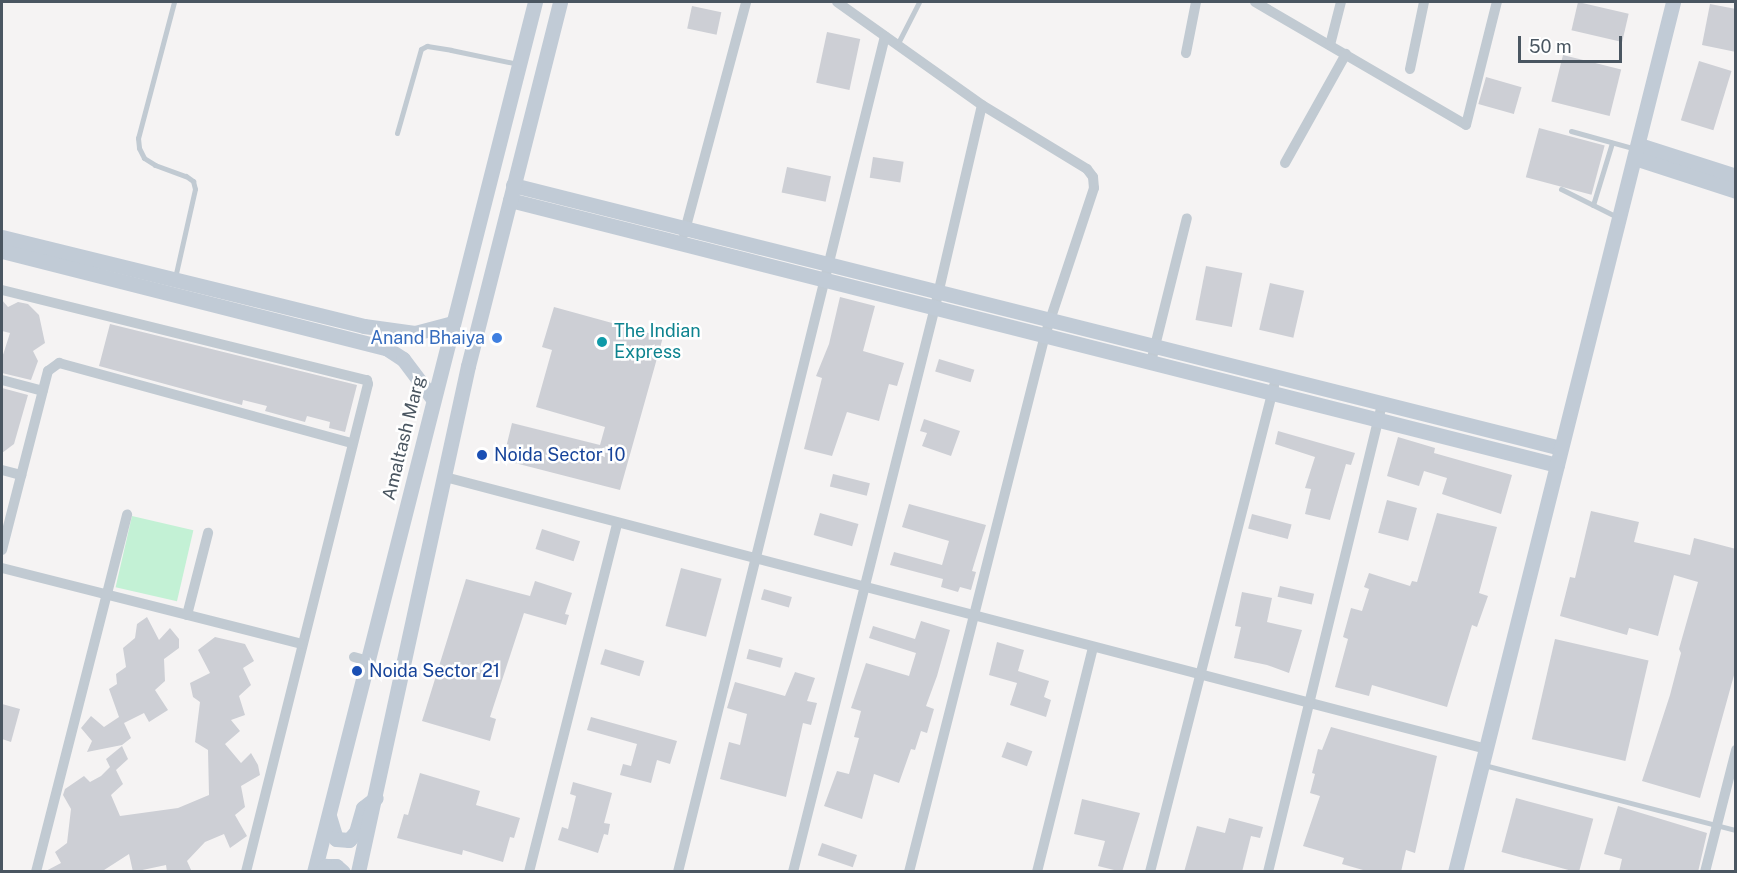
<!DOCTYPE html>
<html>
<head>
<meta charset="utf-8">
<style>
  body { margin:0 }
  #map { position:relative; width:1737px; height:873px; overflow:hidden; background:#f5f3f3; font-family:"Public Sans",sans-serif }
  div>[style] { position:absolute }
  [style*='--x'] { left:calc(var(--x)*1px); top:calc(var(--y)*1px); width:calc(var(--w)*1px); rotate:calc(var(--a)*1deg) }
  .green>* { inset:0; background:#c3f1d5; transform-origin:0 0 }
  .building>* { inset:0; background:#cdcfd5; transform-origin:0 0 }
  .lane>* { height:5px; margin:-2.5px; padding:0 2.5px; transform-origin:2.5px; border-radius:2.5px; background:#c1cad2 }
  .street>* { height:10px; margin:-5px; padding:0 5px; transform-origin:5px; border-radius:5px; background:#c1cad2 }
  .secondary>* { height:15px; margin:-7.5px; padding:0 7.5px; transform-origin:7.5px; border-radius:7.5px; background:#c1cbd6 }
  .dots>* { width:16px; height:16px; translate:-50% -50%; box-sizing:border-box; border:3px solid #fff; border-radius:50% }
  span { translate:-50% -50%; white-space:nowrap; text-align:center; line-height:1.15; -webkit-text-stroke:5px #fff; paint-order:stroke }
  .culture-label { font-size:18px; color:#0d838f }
  .left { translate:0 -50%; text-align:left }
  .shop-label { font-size:18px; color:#366cbe }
  .right { translate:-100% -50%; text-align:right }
  .street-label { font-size:18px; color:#4a5661 }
  .transit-label { font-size:18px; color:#164399 }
  .frame { position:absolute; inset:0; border:3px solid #4a5661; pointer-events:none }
  .scale { position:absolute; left:1518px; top:36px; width:104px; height:27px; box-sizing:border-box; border:3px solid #4a5661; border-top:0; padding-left:8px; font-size:18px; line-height:21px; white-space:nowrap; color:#4a5661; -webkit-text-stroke:4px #fff; paint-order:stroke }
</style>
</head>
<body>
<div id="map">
  <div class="green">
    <div style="left:132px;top:516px;width:63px;height:73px;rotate:13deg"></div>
  </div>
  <div class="building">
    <div style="left:1578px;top:2px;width:52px;height:29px;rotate:13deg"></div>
    <div style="clip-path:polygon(1710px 4px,1736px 9px,1736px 52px,1702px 45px)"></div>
    <div style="left:692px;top:6px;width:30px;height:23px;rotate:12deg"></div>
    <div style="left:827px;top:32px;width:34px;height:52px;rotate:12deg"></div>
    <div style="left:1563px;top:55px;width:60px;height:48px;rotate:14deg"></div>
    <div style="left:1699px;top:61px;width:34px;height:62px;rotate:17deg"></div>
    <div style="left:1486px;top:77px;width:37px;height:28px;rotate:16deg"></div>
    <div style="left:1539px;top:128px;width:68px;height:51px;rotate:15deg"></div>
    <div style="left:873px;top:157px;width:31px;height:21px;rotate:9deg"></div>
    <div style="left:787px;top:167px;width:45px;height:26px;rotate:12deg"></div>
    <div style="left:1206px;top:266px;width:37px;height:55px;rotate:11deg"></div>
    <div style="left:1270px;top:283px;width:35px;height:48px;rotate:13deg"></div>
    <div style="clip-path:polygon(840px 297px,875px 306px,863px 351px,904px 363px,897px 386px,889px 384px,879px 421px,847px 412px,832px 456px,804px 449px,822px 378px,816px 376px,829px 344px)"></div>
    <div style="clip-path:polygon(2px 300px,8px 307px,18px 302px,28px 304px,39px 315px,45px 343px,33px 351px,38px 361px,31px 380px,2px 373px,2px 358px,10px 333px,2px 331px)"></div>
    <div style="clip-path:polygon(554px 307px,663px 337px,620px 490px,503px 460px,512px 423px,600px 445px,605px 427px,536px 407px,552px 350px,542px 347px)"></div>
    <div style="clip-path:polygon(110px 324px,357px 385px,345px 432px,329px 428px,330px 422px,307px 416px,305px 422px,265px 411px,267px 406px,243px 400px,242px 405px,99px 366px)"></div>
    <div style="left:939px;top:359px;width:37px;height:13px;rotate:17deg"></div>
    <div style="clip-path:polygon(2px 388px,28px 395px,14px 444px,2px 453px)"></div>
    <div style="clip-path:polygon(924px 419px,960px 431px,951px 456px,922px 446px,927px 433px,920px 431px)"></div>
    <div style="clip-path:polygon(1278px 431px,1355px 453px,1351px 465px,1346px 464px,1330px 520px,1305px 514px,1311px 489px,1305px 488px,1315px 457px,1275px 444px)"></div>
    <div style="clip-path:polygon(1398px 437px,1435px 448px,1434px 453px,1512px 475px,1501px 514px,1442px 494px,1447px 478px,1424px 471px,1419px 486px,1387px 476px)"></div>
    <div style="left:833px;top:474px;width:38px;height:13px;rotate:14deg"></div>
    <div style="left:1387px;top:500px;width:31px;height:34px;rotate:15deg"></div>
    <div style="clip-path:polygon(909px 504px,986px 525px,972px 571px,976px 572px,971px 590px,960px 587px,958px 592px,941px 587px,943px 579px,890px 565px,894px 552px,942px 565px,949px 541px,902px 527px)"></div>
    <div style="clip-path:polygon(1591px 511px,1639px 522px,1634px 542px,1690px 555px,1694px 538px,1736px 549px,1736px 668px,1700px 798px,1642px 781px,1670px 695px,1681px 653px,1679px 649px,1698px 582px,1674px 575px,1658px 636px,1629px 628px,1627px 635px,1560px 616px,1570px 577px,1575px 578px)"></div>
    <div style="left:820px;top:513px;width:40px;height:23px;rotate:16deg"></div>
    <div style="clip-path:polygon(1437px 513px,1497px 527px,1479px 593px,1488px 596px,1477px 627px,1472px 625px,1447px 707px,1372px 685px,1369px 696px,1335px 687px,1348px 639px,1343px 637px,1351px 608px,1362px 611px,1369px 589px,1364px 587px,1369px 573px,1410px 586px,1412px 581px,1417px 582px)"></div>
    <div style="left:1252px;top:514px;width:41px;height:15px;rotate:15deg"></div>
    <div style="left:542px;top:529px;width:40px;height:21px;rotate:18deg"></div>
    <div style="left:681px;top:568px;width:42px;height:60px;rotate:15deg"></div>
    <div style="clip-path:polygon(466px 579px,530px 596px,535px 581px,572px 593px,565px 614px,569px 615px,566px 625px,524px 613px,490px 717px,496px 719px,490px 741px,422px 721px)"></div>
    <div style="left:1280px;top:586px;width:35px;height:11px;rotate:13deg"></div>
    <div style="left:764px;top:589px;width:29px;height:11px;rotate:16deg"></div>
    <div style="clip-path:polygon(1242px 592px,1272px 598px,1267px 622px,1302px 630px,1289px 673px,1267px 665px,1234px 658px,1241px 627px,1235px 626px)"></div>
    <div style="clip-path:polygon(147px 617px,159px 640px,170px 628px,179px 639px,179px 648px,164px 659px,165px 681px,155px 690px,168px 710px,149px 722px,144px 713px,124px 723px,131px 738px,122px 745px,87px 752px,92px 741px,81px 728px,91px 716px,104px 727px,119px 717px,109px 689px,117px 684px,116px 674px,126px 667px,123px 648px,135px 638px,137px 624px)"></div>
    <div style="clip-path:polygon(921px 621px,950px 630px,937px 676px,926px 706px,934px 709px,927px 733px,921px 731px,915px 750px,911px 749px,899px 783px,874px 774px,862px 819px,824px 806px,837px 771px,849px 774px,859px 738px,854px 737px,861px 711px,851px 708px,866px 663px,909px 676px,916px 653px,869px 638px,873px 626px,915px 639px)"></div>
    <div style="clip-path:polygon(215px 637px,245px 644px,254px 661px,243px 668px,251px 685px,239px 696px,245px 715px,231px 720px,240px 731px,225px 744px,241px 763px,251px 753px,258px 765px,260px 775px,241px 786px,245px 807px,235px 815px,247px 836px,230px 848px,224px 834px,205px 842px,187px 861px,192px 872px,167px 872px,166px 865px,133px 872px,129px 854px,101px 872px,44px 872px,61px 863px,55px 852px,67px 843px,71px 809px,63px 795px,65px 789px,84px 776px,90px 782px,101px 776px,110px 767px,106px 759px,122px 746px,128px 759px,116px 770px,123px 784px,111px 795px,120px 816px,178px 808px,209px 795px,208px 750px,195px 742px,200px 702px,193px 697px,190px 683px,210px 673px,198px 650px)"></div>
    <div style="left:1555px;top:639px;width:96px;height:103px;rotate:13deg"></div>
    <div style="clip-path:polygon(997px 642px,1024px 650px,1018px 671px,1049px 681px,1044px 697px,1051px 700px,1046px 717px,1010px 705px,1017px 683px,989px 675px)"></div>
    <div style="left:605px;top:649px;width:41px;height:16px;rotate:17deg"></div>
    <div style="left:749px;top:649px;width:35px;height:10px;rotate:15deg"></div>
    <div style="clip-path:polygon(795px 672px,815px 678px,807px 701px,817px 703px,811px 725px,803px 723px,786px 797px,720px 779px,729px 742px,740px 745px,747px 714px,727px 708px,735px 682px,785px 696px)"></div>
    <div style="clip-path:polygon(2px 704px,20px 709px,11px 742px,2px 739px)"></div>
    <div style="clip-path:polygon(591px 717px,677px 741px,670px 764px,657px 760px,651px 783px,620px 775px,623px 764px,631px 766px,637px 744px,587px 730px)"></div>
    <div style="clip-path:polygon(1331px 727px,1437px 756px,1415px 853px,1406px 850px,1401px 872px,1370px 872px,1342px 864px,1344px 858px,1303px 846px,1320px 796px,1310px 793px,1315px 774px,1312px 773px,1318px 749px,1322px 750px)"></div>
    <div style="left:1007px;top:742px;width:27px;height:16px;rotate:20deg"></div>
    <div style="clip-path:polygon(420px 773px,480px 791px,476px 805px,520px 818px,514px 838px,510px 837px,503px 862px,463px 850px,462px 855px,397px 838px,404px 814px,408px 815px)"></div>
    <div style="clip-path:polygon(573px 782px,612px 793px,604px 823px,610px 824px,608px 835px,604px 834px,598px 853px,558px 840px,562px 827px,568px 829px,576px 796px,570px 794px)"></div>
    <div style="left:1516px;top:798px;width:80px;height:56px;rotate:15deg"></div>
    <div style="clip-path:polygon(1082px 799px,1140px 813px,1122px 872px,1098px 866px,1105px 841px,1074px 834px)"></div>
    <div style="clip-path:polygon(1618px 806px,1707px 833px,1698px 872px,1619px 872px,1622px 859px,1604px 854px)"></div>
    <div style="clip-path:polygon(1229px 818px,1263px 827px,1260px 838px,1251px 836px,1242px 872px,1184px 872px,1197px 826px,1225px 833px)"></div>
    <div style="left:822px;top:843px;width:37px;height:13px;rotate:19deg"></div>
  </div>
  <div class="lane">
    <div style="--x:174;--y:2;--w:141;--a:104.8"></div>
    <div style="--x:138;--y:138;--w:10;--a:84"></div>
    <div style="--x:139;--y:148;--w:11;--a:63"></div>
    <div style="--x:144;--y:158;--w:13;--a:32"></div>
    <div style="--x:155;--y:165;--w:33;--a:20"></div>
    <div style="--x:186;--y:176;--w:9;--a:36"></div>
    <div style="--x:193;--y:181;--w:8;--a:76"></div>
    <div style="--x:195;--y:189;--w:91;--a:102.7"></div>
    <div style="--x:897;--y:45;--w:48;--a:-62.9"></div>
    <div style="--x:1571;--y:131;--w:67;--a:15.5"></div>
    <div style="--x:397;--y:133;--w:87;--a:-74.1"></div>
    <div style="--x:421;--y:49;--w:7;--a:-27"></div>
    <div style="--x:427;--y:46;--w:24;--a:9"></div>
    <div style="--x:451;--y:50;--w:68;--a:11.8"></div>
    <div style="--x:1561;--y:189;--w:65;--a:26.6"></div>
    <div style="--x:1593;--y:205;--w:65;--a:-73"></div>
    <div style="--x:1484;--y:765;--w:260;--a:14.5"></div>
  </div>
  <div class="street">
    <div style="--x:837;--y:2;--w:178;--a:35.4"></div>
    <div style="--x:982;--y:105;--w:123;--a:31.4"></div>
    <div style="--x:1087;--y:169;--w:10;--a:53"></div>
    <div style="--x:1093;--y:177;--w:11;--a:85"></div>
    <div style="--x:1094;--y:188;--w:155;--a:108.4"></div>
    <div style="--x:1045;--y:335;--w:554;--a:104.21"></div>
    <div style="--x:1255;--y:2;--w:244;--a:30.2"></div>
    <div style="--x:1466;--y:125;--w:127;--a:-75.9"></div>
    <div style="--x:1330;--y:45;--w:44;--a:-75.7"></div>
    <div style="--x:1186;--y:53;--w:52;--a:-78.9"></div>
    <div style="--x:1410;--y:69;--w:68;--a:-78.2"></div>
    <div style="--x:1285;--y:163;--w:125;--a:-60.8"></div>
    <div style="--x:684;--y:234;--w:240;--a:-75"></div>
    <div style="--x:2;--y:290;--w:376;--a:13.9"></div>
    <div style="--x:367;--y:380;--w:4;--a:76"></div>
    <div style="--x:368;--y:384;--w:503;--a:104.04"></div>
    <div style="--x:1151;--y:362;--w:148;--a:-76"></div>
    <div style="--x:2;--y:380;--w:42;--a:15"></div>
    <div style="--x:2;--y:470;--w:20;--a:15"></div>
    <div style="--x:445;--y:477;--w:1076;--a:14.64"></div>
    <div style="--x:2;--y:550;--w:185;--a:-75.6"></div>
    <div style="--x:48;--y:371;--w:14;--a:-36"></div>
    <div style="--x:59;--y:363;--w:304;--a:15.3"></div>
    <div style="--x:2;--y:568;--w:309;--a:14.2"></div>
    <div style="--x:187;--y:615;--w:85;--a:-75.6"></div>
    <div style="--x:354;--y:657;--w:15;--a:16"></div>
    <div style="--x:36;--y:872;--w:369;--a:-75.7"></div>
    <div style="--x:529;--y:872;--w:360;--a:-75.8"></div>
    <div style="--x:678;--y:872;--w:861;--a:-76.09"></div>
    <div style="--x:793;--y:872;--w:583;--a:-75.89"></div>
    <div style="--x:935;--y:307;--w:207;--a:-76.9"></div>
    <div style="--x:1037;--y:872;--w:232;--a:-76"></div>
    <div style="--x:1150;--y:872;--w:502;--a:-75.69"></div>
    <div style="--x:1268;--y:872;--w:483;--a:-76.3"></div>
    <div style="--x:1705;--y:872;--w:126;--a:-75.7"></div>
  </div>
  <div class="secondary">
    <div style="--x:1639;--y:145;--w:102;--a:17.7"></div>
    <div style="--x:1635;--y:158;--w:106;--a:18.1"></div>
    <div style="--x:513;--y:185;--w:1080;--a:14.09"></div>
    <div style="--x:510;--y:200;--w:1080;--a:14.2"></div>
    <div style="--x:2;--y:237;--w:373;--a:13.8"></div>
    <div style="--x:364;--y:326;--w:51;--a:7.8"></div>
    <div style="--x:415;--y:333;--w:39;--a:-15"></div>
    <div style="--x:2;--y:251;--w:396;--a:14.2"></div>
    <div style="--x:386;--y:348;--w:20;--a:33"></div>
    <div style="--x:403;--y:359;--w:50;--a:53.1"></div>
    <div style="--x:329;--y:816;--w:24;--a:73"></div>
    <div style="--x:336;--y:839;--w:13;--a:4"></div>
    <div style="--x:349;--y:840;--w:11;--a:-49"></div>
    <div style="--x:356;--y:832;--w:25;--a:-74"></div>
    <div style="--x:363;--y:808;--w:16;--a:-38"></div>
    <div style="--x:314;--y:872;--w:898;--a:-75.75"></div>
    <div style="--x:321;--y:872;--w:8;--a:-50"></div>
    <div style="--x:326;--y:866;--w:10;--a:0"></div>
    <div style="--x:336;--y:866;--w:9;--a:41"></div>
    <div style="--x:358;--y:872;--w:518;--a:-77.74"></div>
    <div style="--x:468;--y:366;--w:375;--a:-75.8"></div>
    <div style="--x:1455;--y:872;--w:897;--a:-75.93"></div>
  </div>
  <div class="dots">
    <div style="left:497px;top:338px;background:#3f7fe0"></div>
    <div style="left:602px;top:342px;background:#0f9aa8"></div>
    <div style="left:482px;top:455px;background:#1a4fb4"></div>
    <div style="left:357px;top:671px;background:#1a4fb4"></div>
  </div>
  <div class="culture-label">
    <span class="left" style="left:614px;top:342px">The Indian<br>Express</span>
  </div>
  <div class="shop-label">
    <span class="right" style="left:485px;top:338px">Anand Bhaiya</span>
  </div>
  <div class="street-label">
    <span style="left:404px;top:438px;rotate:-76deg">Amaltash Marg</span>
  </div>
  <div class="transit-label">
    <span class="left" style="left:494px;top:455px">Noida Sector 10</span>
    <span class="left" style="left:369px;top:671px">Noida Sector 21</span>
  </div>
  <div class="frame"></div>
  <div class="scale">50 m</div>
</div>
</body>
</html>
